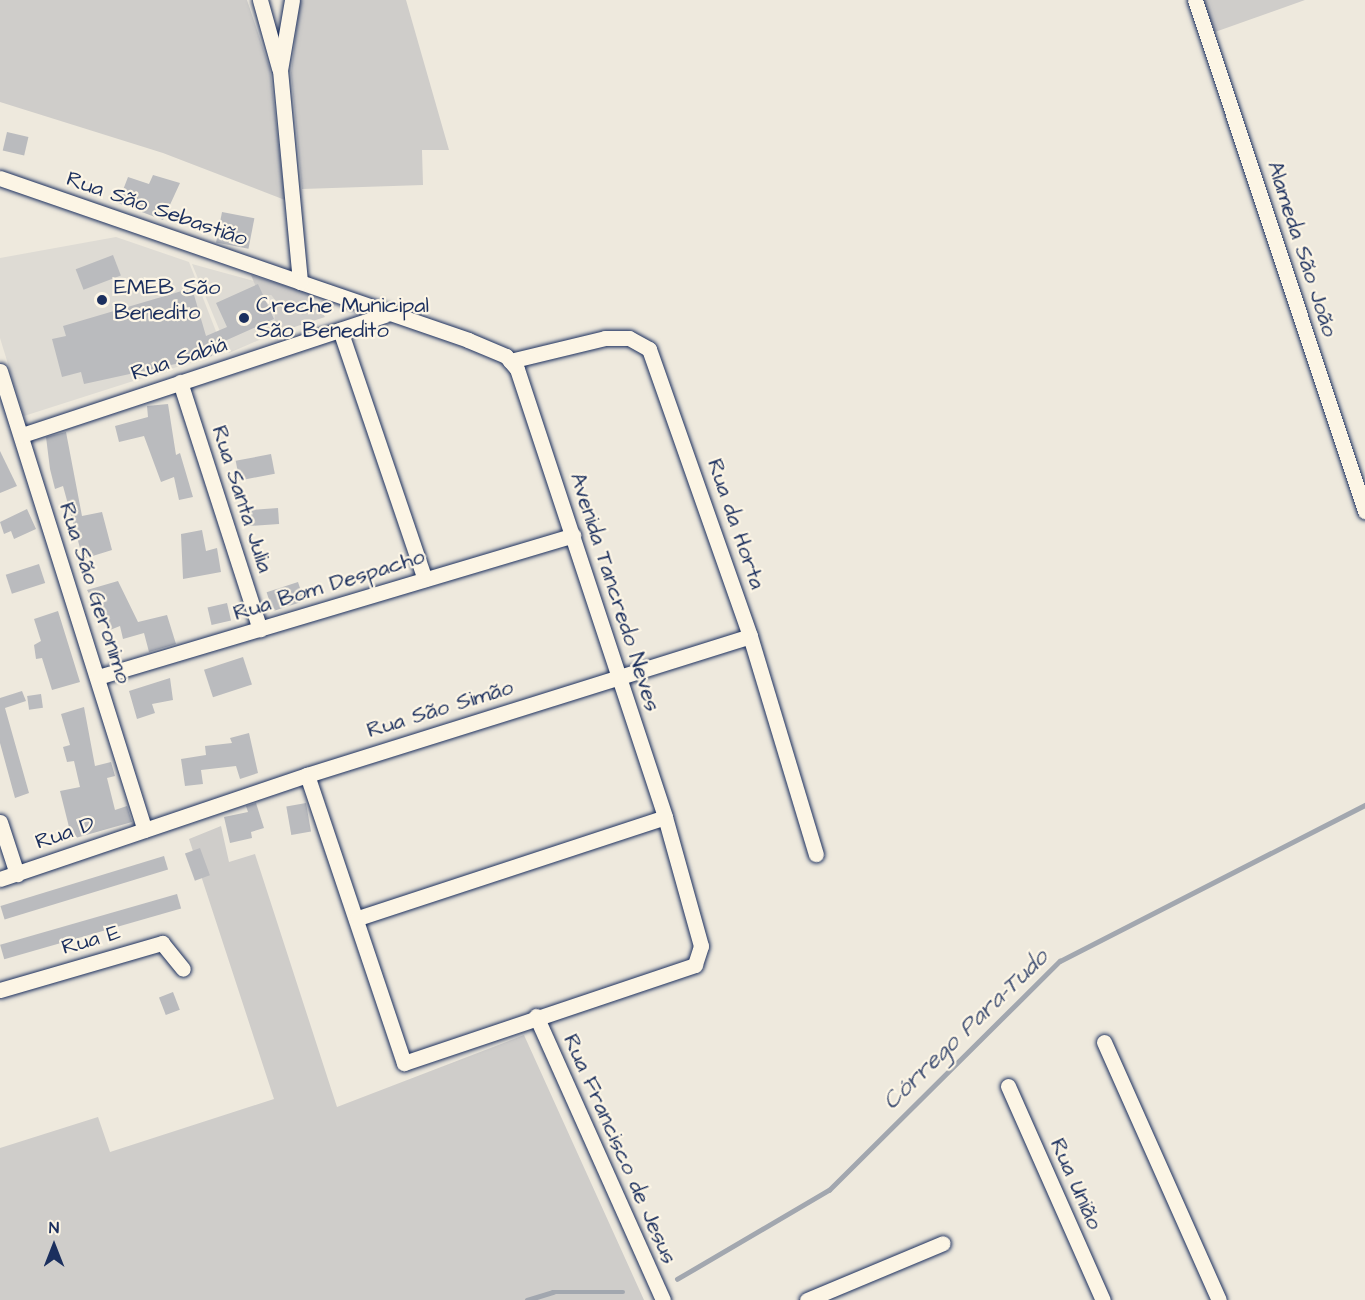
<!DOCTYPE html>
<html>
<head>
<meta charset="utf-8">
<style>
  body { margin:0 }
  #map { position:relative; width:1365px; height:1300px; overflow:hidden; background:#eee9dd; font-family:"Architects Daughter",sans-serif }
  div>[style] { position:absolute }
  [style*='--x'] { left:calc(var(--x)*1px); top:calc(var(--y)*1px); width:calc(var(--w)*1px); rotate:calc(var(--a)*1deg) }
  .built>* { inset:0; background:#dedbd4 }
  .green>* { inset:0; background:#cfcdca }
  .stream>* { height:4.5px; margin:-2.25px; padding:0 2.25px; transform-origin:2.25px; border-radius:2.25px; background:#a2a7af }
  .building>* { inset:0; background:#babbbe; transform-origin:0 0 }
  .roads { filter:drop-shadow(0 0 2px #1b2f5e) drop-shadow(0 0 2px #1b2f5e) }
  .street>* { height:15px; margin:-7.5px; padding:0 7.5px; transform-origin:7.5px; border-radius:7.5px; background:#fcf5e5 }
  .dots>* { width:16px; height:16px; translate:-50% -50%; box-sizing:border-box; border:3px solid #fcf5e5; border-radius:50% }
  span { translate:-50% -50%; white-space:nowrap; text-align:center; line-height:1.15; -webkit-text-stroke:4.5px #fcf5e5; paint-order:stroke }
  .street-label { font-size:22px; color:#1b2f5e }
  .poi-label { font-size:22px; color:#1b2f5e }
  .left { translate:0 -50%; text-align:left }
  .water-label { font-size:24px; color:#445376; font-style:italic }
  .north { position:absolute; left:24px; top:1216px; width:60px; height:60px; -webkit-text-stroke:4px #fcf5e5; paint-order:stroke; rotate:0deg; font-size:16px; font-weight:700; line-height:24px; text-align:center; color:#1b2f5e }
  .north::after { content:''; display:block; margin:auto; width:21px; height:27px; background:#1b2f5e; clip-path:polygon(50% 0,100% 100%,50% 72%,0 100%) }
</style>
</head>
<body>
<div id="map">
  <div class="built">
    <div style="clip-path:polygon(116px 237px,189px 262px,224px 352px,24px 416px,0 338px,0 258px)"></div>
    <div style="clip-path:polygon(192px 264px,254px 281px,260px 297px,271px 295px,276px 301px,273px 334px,229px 353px)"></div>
  </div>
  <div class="green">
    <div style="clip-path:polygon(0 0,247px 0,270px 69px,285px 200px,163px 153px,0 102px)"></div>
    <div style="clip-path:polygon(300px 0,406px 0,449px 150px,422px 150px,423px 185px,302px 189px,291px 73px)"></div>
    <div style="clip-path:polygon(1203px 0,1305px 0,1215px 32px)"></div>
    <div style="clip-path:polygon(251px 275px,308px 293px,325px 317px,273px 334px,276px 301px,271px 295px,260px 297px)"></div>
    <div style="clip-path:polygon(221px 826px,229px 862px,255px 854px,337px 1107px,524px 1035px,644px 1300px,0 1300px,0 1148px,98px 1117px,110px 1152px,274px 1099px,189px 839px)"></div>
  </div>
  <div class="stream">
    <div style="--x:677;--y:1279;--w:176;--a:-30.4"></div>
    <div style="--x:829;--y:1190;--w:325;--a:-44.8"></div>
    <div style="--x:1060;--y:961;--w:343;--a:-27.1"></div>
    <div style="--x:527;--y:1300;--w:27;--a:-17"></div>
    <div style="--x:553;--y:1292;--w:70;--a:0"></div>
  </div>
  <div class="building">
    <div style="left:7px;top:132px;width:22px;height:19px;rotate:13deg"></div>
    <div style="clip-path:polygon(153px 175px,180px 183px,163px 220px,118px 203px,128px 177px,149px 184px)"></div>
    <div style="left:222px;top:212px;width:33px;height:31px;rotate:11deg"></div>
    <div style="left:113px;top:255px;width:22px;height:40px;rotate:69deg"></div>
    <div style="clip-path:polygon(258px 284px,274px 319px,209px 348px,212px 356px,84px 384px,81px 372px,62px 377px,52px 339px,66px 336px,63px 326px,192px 288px,206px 336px,227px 327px,216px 303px)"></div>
    <div style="clip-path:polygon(168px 404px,176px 455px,180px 453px,193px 497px,179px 500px,174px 477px,161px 482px,144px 436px,119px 442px,115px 426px,148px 417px,147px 406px)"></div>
    <div style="clip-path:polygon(66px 432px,82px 516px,102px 512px,112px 550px,83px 559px,63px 486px,55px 489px,50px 469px,46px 437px)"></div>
    <div style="clip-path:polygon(0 451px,17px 486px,0 493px)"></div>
    <div style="left:271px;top:454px;width:20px;height:36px;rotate:79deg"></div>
    <div style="left:278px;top:508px;width:16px;height:32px;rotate:86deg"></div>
    <div style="clip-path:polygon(27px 509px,36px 529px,14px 539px,11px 531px,4px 534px,0 522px)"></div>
    <div style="clip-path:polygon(202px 530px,206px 551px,217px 548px,221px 572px,183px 579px,181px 534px)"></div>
    <div style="left:39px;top:564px;width:20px;height:35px;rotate:72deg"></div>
    <div style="clip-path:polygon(118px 581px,138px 622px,167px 615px,176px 644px,149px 652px,144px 633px,123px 639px,120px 626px,110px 630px,87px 590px)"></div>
    <div style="left:298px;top:582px;width:20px;height:33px;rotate:72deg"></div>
    <div style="left:227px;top:603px;width:18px;height:20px;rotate:77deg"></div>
    <div style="clip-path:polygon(58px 611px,80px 682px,52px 690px,42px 658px,36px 659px,34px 645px,41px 641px,34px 619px)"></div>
    <div style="left:243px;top:657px;width:29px;height:41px;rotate:72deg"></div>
    <div style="clip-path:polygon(170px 678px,173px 700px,152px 704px,155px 713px,137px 719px,129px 691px)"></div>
    <div style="clip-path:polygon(22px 691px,26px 701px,5px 708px,29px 793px,15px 798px,0 743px,0 698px)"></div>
    <div style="left:41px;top:694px;width:14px;height:14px;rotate:82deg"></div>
    <div style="clip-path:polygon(84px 707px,95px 766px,111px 762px,115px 776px,107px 778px,115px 810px,127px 806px,132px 822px,72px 839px,60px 791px,80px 787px,74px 761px,67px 762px,63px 747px,70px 745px,61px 714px)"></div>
    <div style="clip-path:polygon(249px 733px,258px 773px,240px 779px,236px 766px,201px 770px,203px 784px,185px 786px,181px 759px,206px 755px,205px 746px,232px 743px,230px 738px)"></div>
    <div style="clip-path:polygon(256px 803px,264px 828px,251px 832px,252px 838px,230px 843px,224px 817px,248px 812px,246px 806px)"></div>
    <div style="left:306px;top:803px;width:29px;height:20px;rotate:80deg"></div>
    <div style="left:200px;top:848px;width:29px;height:16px;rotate:70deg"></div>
    <div style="left:164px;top:856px;width:14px;height:171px;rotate:73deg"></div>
    <div style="left:177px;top:894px;width:15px;height:184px;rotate:74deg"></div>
    <div style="left:173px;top:992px;width:19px;height:15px;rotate:69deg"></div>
  </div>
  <div class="roads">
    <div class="street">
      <div style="--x:260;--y:0;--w:71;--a:74.4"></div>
      <div style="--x:292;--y:0;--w:71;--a:99.7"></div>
      <div style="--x:280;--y:70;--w:213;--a:84.6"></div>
      <div style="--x:300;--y:282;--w:178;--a:19"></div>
      <div style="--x:468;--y:340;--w:41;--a:22.8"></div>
      <div style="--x:506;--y:356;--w:17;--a:50"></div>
      <div style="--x:517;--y:369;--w:472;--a:71.7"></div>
      <div style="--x:665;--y:817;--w:134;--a:74.4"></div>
      <div style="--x:701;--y:946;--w:20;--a:108"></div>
      <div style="--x:695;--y:965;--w:307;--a:161.4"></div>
      <div style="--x:404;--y:1063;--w:304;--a:-108.6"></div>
      <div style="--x:1195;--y:0;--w:539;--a:71.6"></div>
      <div style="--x:0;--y:178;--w:318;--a:19.1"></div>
      <div style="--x:340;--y:330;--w:263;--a:71.2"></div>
      <div style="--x:510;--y:361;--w:98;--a:-13.6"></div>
      <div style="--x:605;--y:338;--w:24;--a:0"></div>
      <div style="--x:629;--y:338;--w:23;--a:29"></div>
      <div style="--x:649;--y:349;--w:304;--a:70.6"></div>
      <div style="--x:750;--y:636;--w:228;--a:73.2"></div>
      <div style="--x:0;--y:371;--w:481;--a:72.5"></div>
      <div style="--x:180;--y:382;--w:260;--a:72.1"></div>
      <div style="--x:22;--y:435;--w:382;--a:-18.3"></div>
      <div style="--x:98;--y:677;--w:496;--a:-16.6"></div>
      <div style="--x:0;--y:822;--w:55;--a:71.9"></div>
      <div style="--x:0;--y:879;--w:324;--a:-18.7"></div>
      <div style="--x:307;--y:775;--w:464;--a:-17.4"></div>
      <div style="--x:358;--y:918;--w:323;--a:-18.2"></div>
      <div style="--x:0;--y:990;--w:169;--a:-16.2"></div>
      <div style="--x:162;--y:943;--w:33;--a:51"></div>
      <div style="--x:536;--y:1016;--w:311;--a:65.9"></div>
      <div style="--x:1104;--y:1042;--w:282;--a:66"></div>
      <div style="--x:1008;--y:1086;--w:234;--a:66.1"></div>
      <div style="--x:807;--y:1300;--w:147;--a:-22.7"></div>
    </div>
  </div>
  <div class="dots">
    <div style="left:102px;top:300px;background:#1b2f5e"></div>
    <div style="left:244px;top:318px;background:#1b2f5e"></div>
  </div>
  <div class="street-label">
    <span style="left:157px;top:209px;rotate:19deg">Rua São Sebastião</span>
    <span style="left:1302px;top:249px;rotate:72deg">Alameda São João</span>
    <span style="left:179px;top:359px;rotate:-18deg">Rua Sabiá</span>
    <span style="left:242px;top:499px;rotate:72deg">Rua Santa Julia</span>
    <span style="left:736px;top:524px;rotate:71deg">Rua da Horta</span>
    <span style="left:329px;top:585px;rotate:-17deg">Rua Bom Despacho</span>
    <span style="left:615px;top:592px;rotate:72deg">Avenida Tancredo Neves</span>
    <span style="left:95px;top:593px;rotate:72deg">Rua São Geronimo</span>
    <span style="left:440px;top:709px;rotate:-17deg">Rua São Simão</span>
    <span style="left:65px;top:833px;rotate:-19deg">Rua D</span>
    <span style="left:91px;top:940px;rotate:-16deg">Rua E</span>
    <span style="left:620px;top:1149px;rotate:66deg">Rua Francisco de Jesus</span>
    <span style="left:1076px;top:1184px;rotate:66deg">Rua União</span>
  </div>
  <div class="poi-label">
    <span class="left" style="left:114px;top:300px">EMEB São<br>Benedito</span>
    <span class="left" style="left:256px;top:318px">Creche Municipal<br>São Benedito</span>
  </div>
  <div class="water-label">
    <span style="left:966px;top:1030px;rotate:-44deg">Córrego Para-Tudo</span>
  </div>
  <div class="north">N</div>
</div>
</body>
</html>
